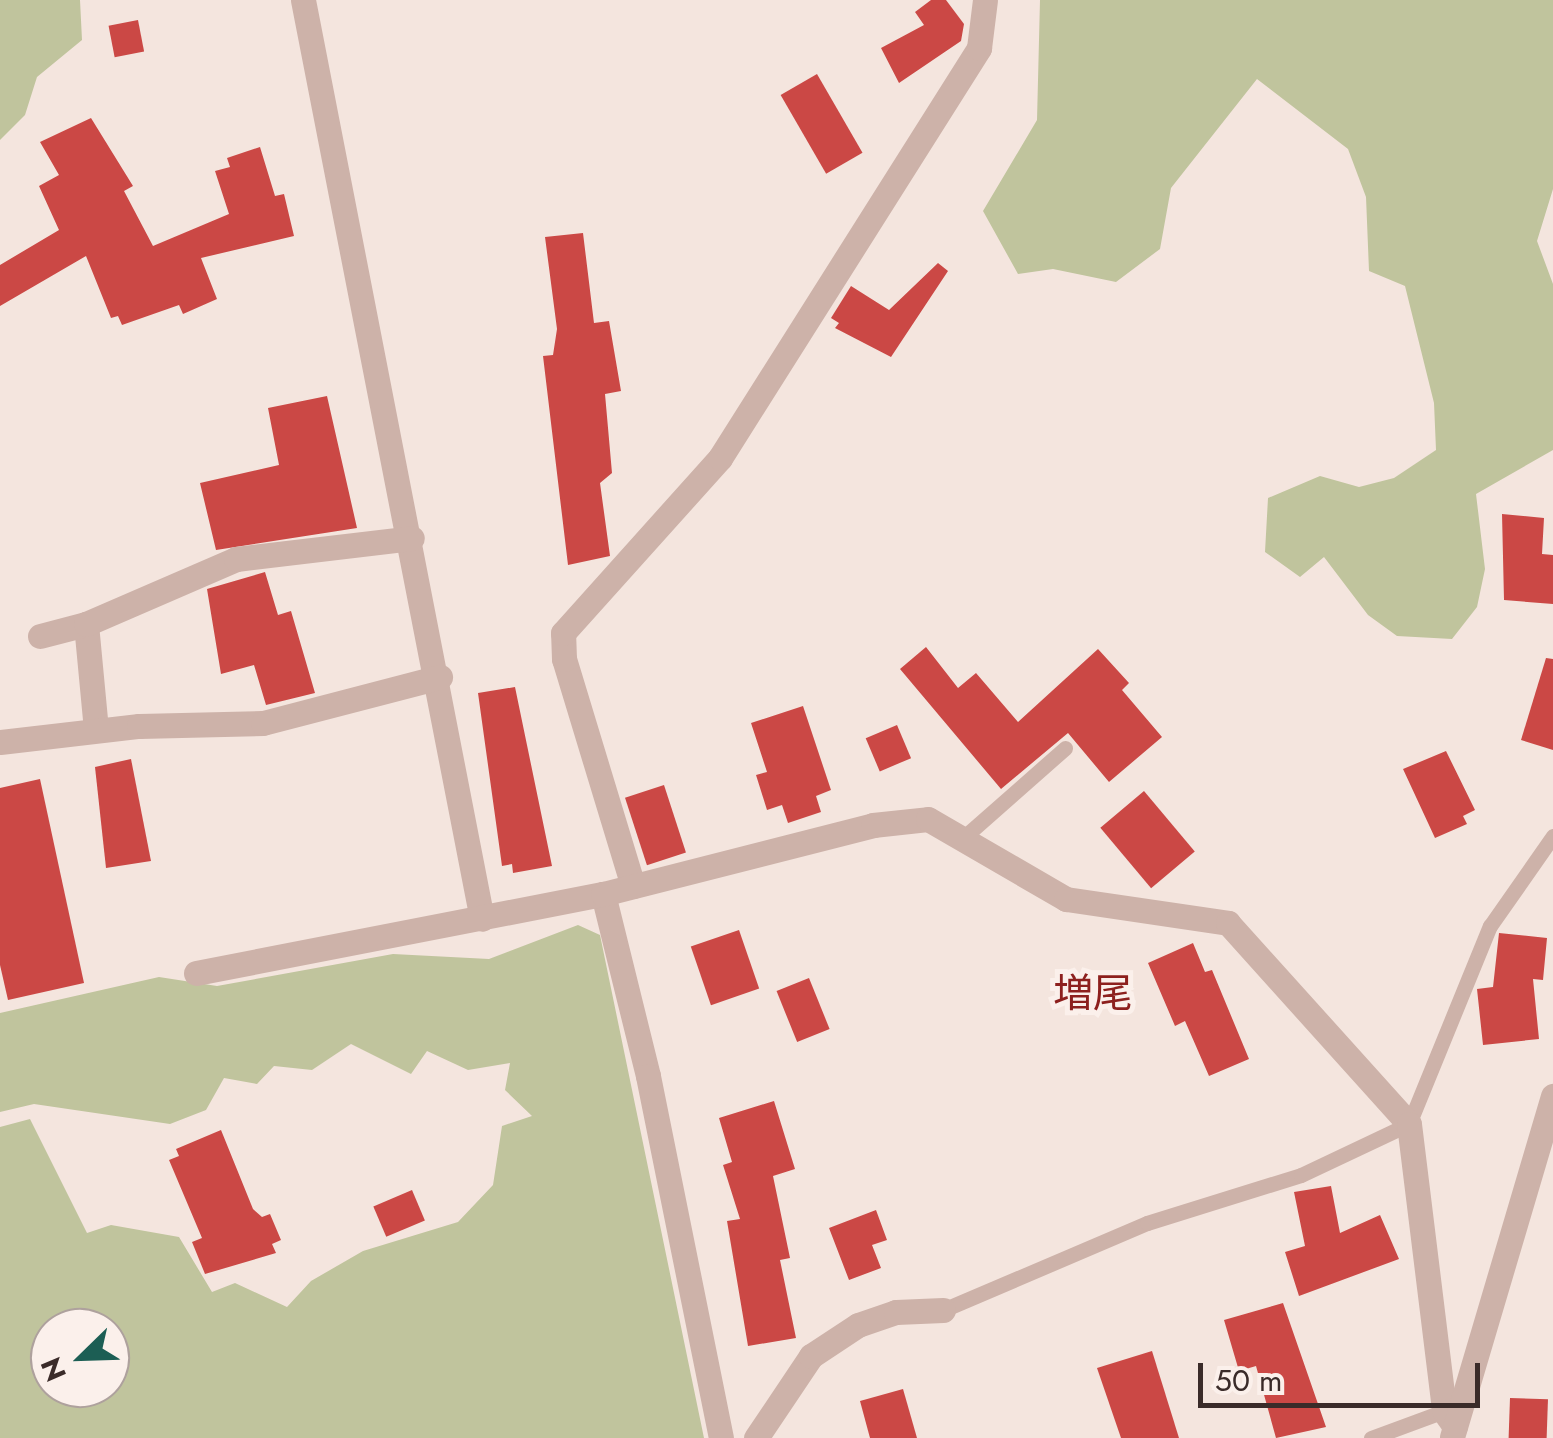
<!DOCTYPE html>
<html>
<head>
<meta charset="utf-8">
<style>
  body { margin:0 }
  #map { position:relative; width:1553px; height:1438px; overflow:hidden; background:#f4e5de; font-family:Jost,"Noto Sans JP",sans-serif }
  div>[style] { position:absolute }
  [style*='--x'] { left:calc(var(--x)*1px); top:calc(var(--y)*1px); width:calc(var(--w)*1px); rotate:calc(var(--a)*1deg) }
  .green>* { inset:0; background:#c0c49d }
  .building>* { inset:0; background:#cb4845; transform-origin:0 0 }
  .lane>* { height:15px; margin:-7.5px; padding:0 7.5px; transform-origin:7.5px; border-radius:7.5px; background:#cdb2a9 }
  .street>* { height:25px; margin:-12.5px; padding:0 12.5px; transform-origin:12.5px; border-radius:12.5px; background:#cdb2a9 }
  span { translate:-50% -50%; white-space:nowrap; text-align:center; line-height:1.15; -webkit-text-stroke:10px #fbf0eb; paint-order:stroke }
  .quarter-label { font-size:40px; color:#8d201e }
  .north { position:absolute; left:30px; top:1308px; width:100px; height:100px; box-sizing:border-box; background:#fbf0eb; border:2px solid #aea19d; border-radius:50%; rotate:247deg; font-size:28px; font-weight:700; line-height:40px; text-align:center; color:#3a2b29 }
  .north::after { content:''; display:block; margin:auto; width:35px; height:45px; background:#1c5e54; clip-path:polygon(50% 0,100% 100%,50% 72%,0 100%) }
  .scale { position:absolute; left:1198px; top:1363px; width:282px; height:45px; box-sizing:border-box; border:5px solid #3a2b29; border-top:0; padding-left:12px; font-size:30px; line-height:35px; white-space:nowrap; color:#3a2b29; -webkit-text-stroke:8px #fbf0eb; paint-order:stroke }
</style>
</head>
<body>
<div id="map">
  <div class="green">
    <div style="clip-path:polygon(0 0,80px 0,82px 40px,37px 77px,25px 115px,0 140px)"></div>
    <div style="clip-path:polygon(1040px 0,1553px 0,1553px 189px,1537px 241px,1553px 284px,1553px 450px,1476px 494px,1485px 569px,1477px 607px,1452px 639px,1397px 636px,1368px 615px,1324px 557px,1300px 577px,1265px 552px,1268px 498px,1320px 476px,1359px 487px,1394px 478px,1436px 450px,1434px 403px,1405px 286px,1369px 271px,1366px 197px,1348px 149px,1257px 79px,1171px 188px,1160px 249px,1116px 282px,1053px 269px,1018px 274px,983px 211px,1037px 120px)"></div>
    <div style="clip-path:polygon(evenodd,578px 925px,600px 935px,704px 1438px,0 1438px,0 1127px,30px 1119px,87px 1233px,111px 1225px,179px 1237px,212px 1292px,235px 1283px,287px 1307px,311px 1281px,363px 1251px,458px 1222px,493px 1185px,502px 1126px,532px 1116px,505px 1090px,510px 1063px,468px 1070px,427px 1051px,411px 1074px,351px 1044px,312px 1070px,274px 1066px,257px 1084px,224px 1078px,206px 1110px,170px 1124px,34px 1104px,0 1112px,0 1013px,159px 977px,217px 986px,393px 954px,489px 959px,578px 925px,50px 1328px,110px 1328px,110px 1388px,50px 1388px,50px 1328px)"></div>
  </div>
  <div class="building">
    <div style="clip-path:polygon(931px 0,946px 0,964px 24px,961px 41px,899px 83px,881px 48px,924px 25px,915px 12px)"></div>
    <div style="left:138px;top:20px;width:32px;height:30px;rotate:79deg"></div>
    <div style="left:817px;top:74px;width:91px;height:42px;rotate:60deg"></div>
    <div style="clip-path:polygon(91px 118px,133px 186px,124px 191px,153px 246px,229px 214px,215px 171px,230px 167px,227px 158px,260px 147px,275px 196px,284px 194px,294px 236px,201px 258px,217px 299px,183px 314px,179px 305px,122px 325px,118px 316px,111px 318px,86px 256px,0 306px,0 265px,59px 230px,39px 186px,59px 175px,40px 142px)"></div>
    <div style="clip-path:polygon(583px 233px,594px 323px,609px 321px,621px 391px,605px 394px,612px 473px,600px 483px,610px 556px,568px 565px,543px 356px,553px 355px,557px 329px,545px 237px)"></div>
    <div style="clip-path:polygon(938px 263px,948px 271px,891px 357px,835px 328px,839px 323px,831px 318px,851px 286px,889px 310px)"></div>
    <div style="clip-path:polygon(327px 396px,357px 528px,216px 550px,200px 483px,279px 465px,268px 408px)"></div>
    <div style="clip-path:polygon(1502px 514px,1544px 518px,1542px 554px,1553px 555px,1553px 604px,1504px 600px)"></div>
    <div style="clip-path:polygon(265px 572px,278px 615px,291px 611px,315px 693px,266px 705px,254px 665px,221px 674px,207px 589px)"></div>
    <div style="clip-path:polygon(926px 647px,958px 688px,976px 673px,1018px 722px,1098px 649px,1129px 683px,1122px 690px,1162px 737px,1109px 782px,1068px 733px,1001px 789px,900px 669px)"></div>
    <div style="clip-path:polygon(1546px 658px,1553px 659px,1553px 750px,1521px 740px)"></div>
    <div style="clip-path:polygon(515px 687px,552px 866px,513px 873px,512px 864px,502px 866px,478px 693px)"></div>
    <div style="clip-path:polygon(803px 706px,831px 790px,816px 796px,821px 812px,788px 823px,782px 805px,767px 810px,756px 775px,767px 772px,751px 723px)"></div>
    <div style="left:897px;top:725px;width:36px;height:34px;rotate:67deg"></div>
    <div style="clip-path:polygon(1446px 751px,1475px 810px,1463px 816px,1467px 824px,1435px 838px,1403px 769px)"></div>
    <div style="clip-path:polygon(131px 759px,151px 861px,106px 868px,95px 767px)"></div>
    <div style="clip-path:polygon(40px 779px,84px 983px,8px 1000px,0 965px,0 788px)"></div>
    <div style="left:664px;top:785px;width:71px;height:41px;rotate:72deg"></div>
    <div style="left:1144px;top:791px;width:79px;height:57px;rotate:50deg"></div>
    <div style="left:739px;top:930px;width:62px;height:51px;rotate:71deg"></div>
    <div style="clip-path:polygon(1499px 933px,1547px 938px,1543px 980px,1533px 979px,1539px 1039px,1483px 1045px,1477px 989px,1493px 987px)"></div>
    <div style="clip-path:polygon(1193px 943px,1205px 972px,1212px 970px,1249px 1059px,1209px 1076px,1185px 1021px,1175px 1026px,1148px 963px)"></div>
    <div style="left:809px;top:978px;width:55px;height:35px;rotate:68deg"></div>
    <div style="clip-path:polygon(774px 1101px,795px 1169px,773px 1176px,790px 1258px,780px 1260px,796px 1338px,748px 1346px,727px 1221px,740px 1219px,723px 1165px,732px 1162px,719px 1118px)"></div>
    <div style="clip-path:polygon(221px 1130px,253px 1209px,262px 1217px,270px 1214px,281px 1240px,272px 1244px,276px 1253px,205px 1274px,192px 1242px,202px 1238px,169px 1160px,179px 1156px,176px 1149px)"></div>
    <div style="clip-path:polygon(1331px 1186px,1340px 1233px,1380px 1215px,1399px 1259px,1299px 1296px,1285px 1252px,1305px 1246px,1294px 1192px)"></div>
    <div style="left:412px;top:1190px;width:33px;height:42px;rotate:67deg"></div>
    <div style="clip-path:polygon(876px 1210px,887px 1240px,872px 1245px,881px 1268px,849px 1280px,829px 1228px)"></div>
    <div style="clip-path:polygon(1283px 1303px,1326px 1427px,1276px 1438px,1256px 1366px,1239px 1371px,1224px 1320px)"></div>
    <div style="clip-path:polygon(1152px 1351px,1179px 1438px,1121px 1438px,1097px 1368px)"></div>
    <div style="clip-path:polygon(903px 1389px,917px 1438px,870px 1438px,860px 1401px)"></div>
    <div style="left:1510px;top:1398px;width:38px;height:40px;rotate:2deg"></div>
  </div>
  <div class="lane">
    <div style="--x:963;--y:838;--w:136;--a:-41.4"></div>
    <div style="--x:943;--y:1310;--w:222;--a:-23.1"></div>
    <div style="--x:1147;--y:1223;--w:161;--a:-17.3"></div>
    <div style="--x:1301;--y:1175;--w:119;--a:-25.3"></div>
    <div style="--x:1409;--y:1124;--w:214;--a:-67.8"></div>
    <div style="--x:1490;--y:926;--w:110;--a:-55"></div>
    <div style="--x:1371;--y:1438;--w:78;--a:-20.3"></div>
  </div>
  <div class="street">
    <div style="--x:303;--y:0;--w:936;--a:78.98"></div>
    <div style="--x:86;--y:624;--w:106;--a:84.6"></div>
    <div style="--x:40;--y:636;--w:48;--a:-14.6"></div>
    <div style="--x:86;--y:624;--w:163;--a:-23.4"></div>
    <div style="--x:236;--y:559;--w:177;--a:-6.8"></div>
    <div style="--x:0;--y:742;--w:140;--a:-6.6"></div>
    <div style="--x:139;--y:726;--w:124;--a:-1.4"></div>
    <div style="--x:263;--y:723;--w:183;--a:-14.6"></div>
    <div style="--x:633;--y:886;--w:237;--a:-106.9"></div>
    <div style="--x:564;--y:659;--w:26;--a:-92"></div>
    <div style="--x:563;--y:633;--w:235;--a:-48.1"></div>
    <div style="--x:720;--y:458;--w:485;--a:-57.7"></div>
    <div style="--x:979;--y:48;--w:48;--a:-82.9"></div>
    <div style="--x:603;--y:894;--w:187;--a:76.1"></div>
    <div style="--x:648;--y:1076;--w:369;--a:78.6"></div>
    <div style="--x:196;--y:973;--w:415;--a:-11"></div>
    <div style="--x:603;--y:894;--w:279;--a:-14.3"></div>
    <div style="--x:873;--y:825;--w:55;--a:-6.2"></div>
    <div style="--x:928;--y:819;--w:160;--a:30.1"></div>
    <div style="--x:1066;--y:899;--w:164;--a:8.4"></div>
    <div style="--x:1228;--y:923;--w:270;--a:48"></div>
    <div style="--x:1409;--y:1124;--w:289;--a:83"></div>
    <div style="--x:1444;--y:1411;--w:19;--a:55"></div>
    <div style="--x:1452;--y:1437;--w:356;--a:-73.5"></div>
    <div style="--x:756;--y:1438;--w:99;--a:-56.1"></div>
    <div style="--x:811;--y:1356;--w:56;--a:-33.4"></div>
    <div style="--x:858;--y:1325;--w:40;--a:-18.9"></div>
    <div style="--x:896;--y:1312;--w:47;--a:-2.4"></div>
  </div>
  <div class="quarter-label">
    <span style="left:1093px;top:993px">増尾</span>
  </div>
  <div class="north">N</div>
  <div class="scale">50 m</div>
</div>
</body>
</html>
